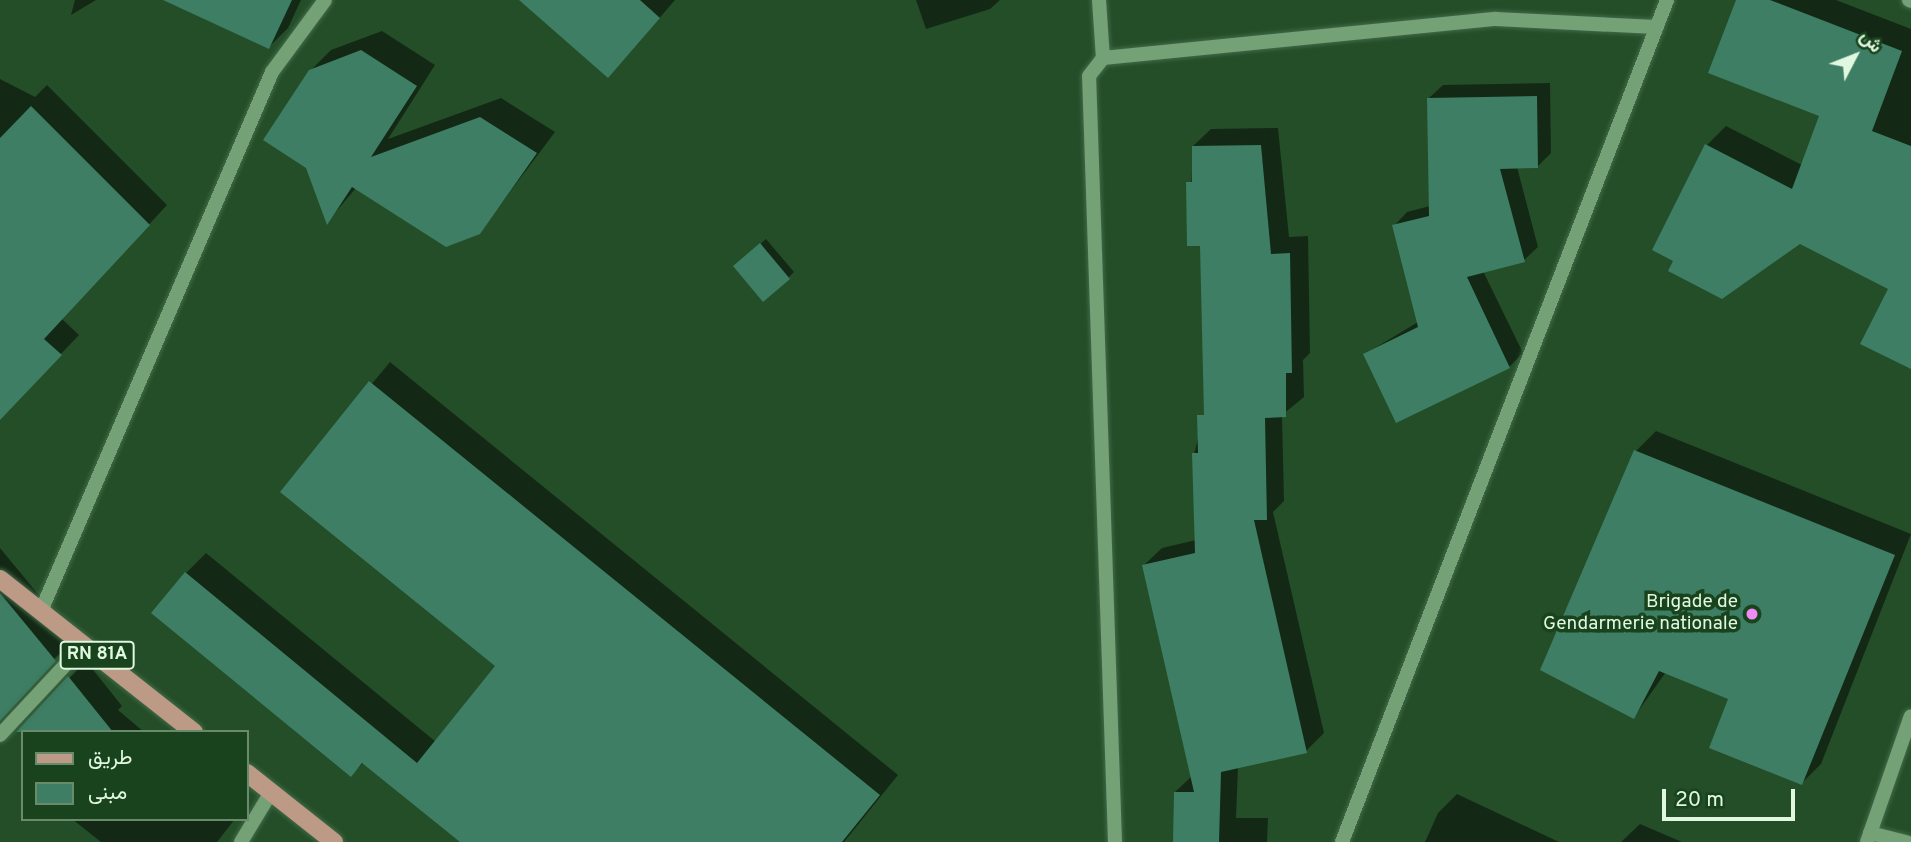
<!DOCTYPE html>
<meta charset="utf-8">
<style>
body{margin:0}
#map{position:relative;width:1911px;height:842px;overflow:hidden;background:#244e28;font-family:Overpass,Vazirmatn,sans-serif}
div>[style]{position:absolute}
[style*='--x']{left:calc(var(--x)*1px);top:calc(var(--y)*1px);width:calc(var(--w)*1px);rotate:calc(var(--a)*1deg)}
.shadow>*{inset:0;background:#0007}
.building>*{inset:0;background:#3d7e64}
.roads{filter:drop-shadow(0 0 2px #436a49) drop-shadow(0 0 2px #436a49)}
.street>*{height:14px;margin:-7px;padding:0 7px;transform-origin:7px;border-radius:7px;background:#75a177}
.primary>*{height:18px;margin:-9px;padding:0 9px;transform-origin:9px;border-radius:9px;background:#bc9a85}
.dots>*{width:19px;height:19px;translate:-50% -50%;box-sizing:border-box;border:4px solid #19431d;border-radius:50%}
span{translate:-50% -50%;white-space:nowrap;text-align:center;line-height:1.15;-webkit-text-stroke:7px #19431d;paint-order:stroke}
.shield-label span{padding:2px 5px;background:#19431d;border:2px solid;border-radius:5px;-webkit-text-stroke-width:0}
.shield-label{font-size:18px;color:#e0f7e0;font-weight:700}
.poi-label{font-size:19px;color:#e0f7e0}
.right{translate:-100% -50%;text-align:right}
.legend{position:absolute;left:21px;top:730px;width:228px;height:91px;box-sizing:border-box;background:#19431d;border:2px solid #698b6b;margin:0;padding:9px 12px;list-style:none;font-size:21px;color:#e0f7e0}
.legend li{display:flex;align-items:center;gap:14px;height:35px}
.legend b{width:35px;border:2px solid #698b6b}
.north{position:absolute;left:1820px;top:21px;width:70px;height:70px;-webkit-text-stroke:5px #19431d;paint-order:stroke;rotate:48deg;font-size:19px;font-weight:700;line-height:28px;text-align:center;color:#e0f7e0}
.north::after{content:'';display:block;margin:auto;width:24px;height:32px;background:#e0f7e0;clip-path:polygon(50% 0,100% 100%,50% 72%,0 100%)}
.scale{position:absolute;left:1662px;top:789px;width:133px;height:32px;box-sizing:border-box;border:4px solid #e0f7e0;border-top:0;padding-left:9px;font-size:21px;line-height:24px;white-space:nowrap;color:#e0f7e0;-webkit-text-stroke:5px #19431d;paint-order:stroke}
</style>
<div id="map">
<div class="shadow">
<i style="clip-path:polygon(75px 0,74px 0,96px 0,71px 15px)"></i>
<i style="clip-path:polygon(196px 0,301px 0,288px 28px,269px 47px)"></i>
<i style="clip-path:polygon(521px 0,675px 0,624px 59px)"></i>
<i style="clip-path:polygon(916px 0,1000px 0,990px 9px,926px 29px)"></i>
<i style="clip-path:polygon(1738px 0,1836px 0,1911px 29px,1911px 353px,1891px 288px,1800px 242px,1675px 260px,1707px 145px,1726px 126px,1802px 165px,1821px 115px)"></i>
<i style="clip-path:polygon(382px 31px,435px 65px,388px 139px,501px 98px,555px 132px,479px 233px,356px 188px,328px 221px,310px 71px,331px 50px)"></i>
<i style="clip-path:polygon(0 79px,35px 97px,47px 85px,167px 205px,62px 319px,79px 335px,0 418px)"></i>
<i style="clip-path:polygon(1550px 83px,1551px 153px,1538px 166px,1517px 167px,1538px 247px,1524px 260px,1483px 271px,1523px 353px,1509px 367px,1365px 354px,1418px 322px,1394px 226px,1407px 212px,1430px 206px,1429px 98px,1443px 85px)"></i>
<i style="clip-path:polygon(1278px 128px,1289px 237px,1308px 236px,1310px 353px,1303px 360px,1304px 397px,1282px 415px,1284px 501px,1273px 512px,1324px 733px,1306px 751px,1238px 767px,1236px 818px,1268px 818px,1267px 842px,1175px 842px,1175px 792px,1192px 776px,1144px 565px,1162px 548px,1196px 540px,1194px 454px,1206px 409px,1202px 244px,1189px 244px,1193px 146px,1211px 129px)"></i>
<i style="clip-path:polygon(766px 239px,794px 272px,788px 278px,741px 261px)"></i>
<i style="clip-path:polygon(390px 362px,898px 775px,844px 842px,462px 842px,364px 762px,351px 775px,186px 573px,206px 553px,436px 742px,497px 666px,282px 492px)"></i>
<i style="clip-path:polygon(1656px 431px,1911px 534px,1821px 764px,1802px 783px,1730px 698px,1666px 672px,1634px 717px,1543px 669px,1636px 451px)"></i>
<i style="clip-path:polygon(0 548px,75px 639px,0 711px)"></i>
<i style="clip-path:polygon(86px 661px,122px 706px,118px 710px,144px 732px,70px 732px,50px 698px)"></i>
<i style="clip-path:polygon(1457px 794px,1559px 842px,1425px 842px,1438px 813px)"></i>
<i style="clip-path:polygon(72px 819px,235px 819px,217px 842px,101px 842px)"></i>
<i style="clip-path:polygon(1640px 824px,1682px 842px,1621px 842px)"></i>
</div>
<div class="building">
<i style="clip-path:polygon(163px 0,292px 0,269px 49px)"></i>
<i style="clip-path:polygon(519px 0,640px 0,660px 18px,608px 78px)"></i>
<i style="clip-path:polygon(1736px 0,1770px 0,1902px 51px,1872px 131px,1911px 146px,1911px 369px,1860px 344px,1888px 289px,1800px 244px,1722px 299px,1668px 271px,1673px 261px,1652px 250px,1705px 144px,1792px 189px,1819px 116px,1708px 73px)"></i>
<i style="clip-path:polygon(361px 50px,417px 86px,371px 157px,480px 117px,537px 153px,480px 234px,446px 247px,352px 187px,327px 225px,306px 168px,263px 140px,309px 70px)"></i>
<i style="clip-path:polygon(1537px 96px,1538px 168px,1500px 169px,1525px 262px,1467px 277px,1510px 368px,1396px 423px,1363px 354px,1418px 327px,1392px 225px,1429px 216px,1427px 98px)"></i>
<i style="clip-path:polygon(31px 106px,150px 225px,44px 339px,62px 355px,0 420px,0 138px)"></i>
<i style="clip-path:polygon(1261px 145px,1271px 254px,1290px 253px,1292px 373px,1286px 373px,1286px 417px,1265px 418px,1267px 520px,1254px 520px,1307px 753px,1221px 772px,1219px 842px,1173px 842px,1174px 792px,1194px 792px,1142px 565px,1195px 553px,1192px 453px,1198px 453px,1197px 415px,1204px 415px,1200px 246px,1187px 246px,1186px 182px,1192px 182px,1192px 146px)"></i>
<i style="clip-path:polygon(760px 243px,790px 279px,763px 302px,733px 266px)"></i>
<i style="clip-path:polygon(369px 381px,880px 795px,842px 842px,460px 842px,362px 763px,351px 777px,151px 613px,185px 572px,417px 763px,495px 666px,280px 492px)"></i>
<i style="clip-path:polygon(1634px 450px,1895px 555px,1802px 785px,1709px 748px,1728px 699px,1659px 671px,1634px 719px,1540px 670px)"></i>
<i style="clip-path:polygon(0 593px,56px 661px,0 721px)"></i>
<i style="clip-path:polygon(68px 676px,113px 732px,16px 732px)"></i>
</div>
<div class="roads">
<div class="street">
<i style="--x:1099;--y:0;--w:58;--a:86.1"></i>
<i style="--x:1909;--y:0;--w:2;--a:27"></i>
<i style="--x:41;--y:611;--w:586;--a:-66.8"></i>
<i style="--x:272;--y:72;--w:89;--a:-53.6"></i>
<i style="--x:0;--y:735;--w:123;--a:-47"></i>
<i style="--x:1870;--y:833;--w:38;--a:14"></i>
<i style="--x:241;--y:842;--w:58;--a:-59"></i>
<i style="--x:1115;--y:842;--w:766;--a:-91.94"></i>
<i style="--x:1089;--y:76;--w:23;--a:-52"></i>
<i style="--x:1103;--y:58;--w:395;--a:-5.7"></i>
<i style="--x:1496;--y:19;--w:160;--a:2.9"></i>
<i style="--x:1342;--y:842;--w:903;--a:-68.89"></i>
<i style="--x:1867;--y:842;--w:133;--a:-70.8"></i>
</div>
<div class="primary">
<i style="--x:0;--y:579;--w:247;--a:38.3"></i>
<i style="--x:247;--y:773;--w:111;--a:38.4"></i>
</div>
</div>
<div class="dots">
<i style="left:1752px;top:614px;background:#f08bf5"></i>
</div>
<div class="shield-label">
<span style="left:97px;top:655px">RN 81A</span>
</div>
<div class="poi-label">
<span class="right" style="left:1738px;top:614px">Brigade de<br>Gendarmerie nationale</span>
</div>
<ul class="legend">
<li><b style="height:9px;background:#bc9a85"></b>طريق</li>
<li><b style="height:19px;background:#3d7e64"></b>مبنى</li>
</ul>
<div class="north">ش</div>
<div class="scale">20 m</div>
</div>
